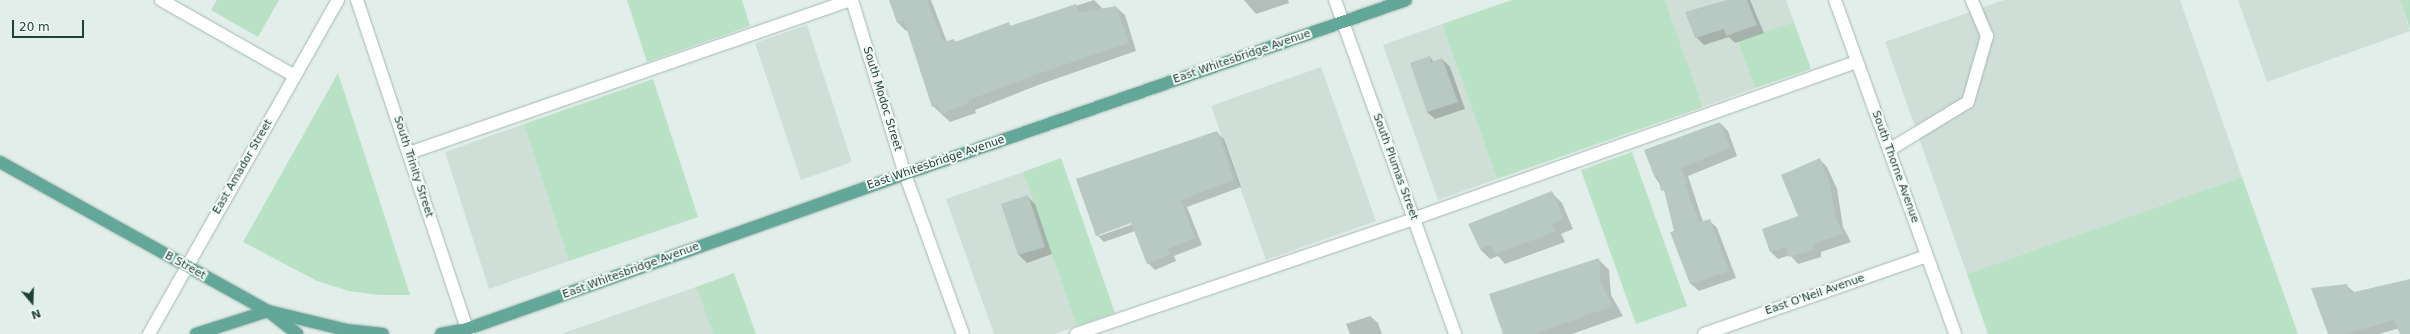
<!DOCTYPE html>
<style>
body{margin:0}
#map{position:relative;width:2410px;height:334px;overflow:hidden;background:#e2eee9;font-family:"DejaVu Sans",sans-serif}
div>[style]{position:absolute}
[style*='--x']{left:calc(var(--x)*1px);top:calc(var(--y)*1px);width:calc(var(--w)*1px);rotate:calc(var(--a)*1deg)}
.built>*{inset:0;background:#d0ded8}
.green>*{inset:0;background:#b9e1c5}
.shadow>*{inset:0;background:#0003}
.building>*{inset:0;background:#b7c9c2}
.roads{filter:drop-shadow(0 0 1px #a4b7b1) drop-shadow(0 0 1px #a4b7b1)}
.minor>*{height:12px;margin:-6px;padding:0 6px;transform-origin:6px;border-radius:6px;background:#fff}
.major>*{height:12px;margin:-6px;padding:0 6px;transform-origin:6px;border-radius:6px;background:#63a798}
span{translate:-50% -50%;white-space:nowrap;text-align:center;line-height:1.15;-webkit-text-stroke:4px #f3faf7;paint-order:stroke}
.street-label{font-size:11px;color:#204139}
.north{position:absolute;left:12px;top:282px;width:40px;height:40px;-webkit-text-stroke:3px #f3faf7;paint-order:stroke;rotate:161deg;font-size:11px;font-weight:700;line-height:16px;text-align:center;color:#204139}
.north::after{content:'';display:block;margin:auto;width:14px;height:18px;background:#204139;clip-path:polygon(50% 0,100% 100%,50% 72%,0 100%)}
.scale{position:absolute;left:12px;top:20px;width:72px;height:18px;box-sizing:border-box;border:2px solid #204139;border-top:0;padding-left:5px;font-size:12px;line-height:14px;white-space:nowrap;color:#204139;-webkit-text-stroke:3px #f3faf7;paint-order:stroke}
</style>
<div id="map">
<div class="built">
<i style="clip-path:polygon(1665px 0,1786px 0,1794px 22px,1738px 41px,1755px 88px,1703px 107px)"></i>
<i style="clip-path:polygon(2004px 0,2180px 0,2242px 177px,1967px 274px,1885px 42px)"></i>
<i style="clip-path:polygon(2238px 0,2400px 0,2410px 31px,2267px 82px)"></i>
<i style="clip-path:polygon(1442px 24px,1497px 179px,1438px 200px,1383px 45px)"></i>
<i style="clip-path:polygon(807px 25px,852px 162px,801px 180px,755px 43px)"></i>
<i style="clip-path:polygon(1321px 67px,1376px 221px,1266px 260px,1211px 106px)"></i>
<i style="clip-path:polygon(524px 124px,569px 261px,489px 289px,445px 152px)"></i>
<i style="clip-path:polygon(1023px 172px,1077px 326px,1055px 334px,994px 334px,946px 199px)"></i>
<i style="clip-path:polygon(696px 287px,713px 334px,561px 334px)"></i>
</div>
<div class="green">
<i style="clip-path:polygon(217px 0,279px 0,258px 37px,211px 10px)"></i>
<i style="clip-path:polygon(627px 0,742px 0,750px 26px,647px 62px)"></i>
<i style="clip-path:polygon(1512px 0,1665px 0,1703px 107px,1497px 179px,1442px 24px)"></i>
<i style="clip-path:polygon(2400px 0,2410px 0,2410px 29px)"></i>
<i style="clip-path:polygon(1794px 22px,1811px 69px,1755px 88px,1738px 41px)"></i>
<i style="clip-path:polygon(338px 73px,382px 208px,410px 295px,379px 295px,349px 291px,317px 281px,243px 242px)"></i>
<i style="clip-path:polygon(653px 79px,698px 217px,569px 261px,524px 124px)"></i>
<i style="clip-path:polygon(1632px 152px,1687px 306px,1636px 324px,1581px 170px)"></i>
<i style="clip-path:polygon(1061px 158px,1115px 313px,1077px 326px,1023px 172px)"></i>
<i style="clip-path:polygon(2242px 177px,2298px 334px,1988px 334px,1967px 274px)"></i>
<i style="clip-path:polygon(734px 273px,756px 334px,713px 334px,696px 287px)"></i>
</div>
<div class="shadow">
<i style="clip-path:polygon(890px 0,931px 0,947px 42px,954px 40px,957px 43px,1009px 24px,1012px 27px,1094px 0,1103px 9px,1116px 7px,1125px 15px,1136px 51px,1038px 85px,975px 110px,976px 113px,950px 122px,933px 106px,909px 30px,906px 31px,898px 23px)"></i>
<i style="clip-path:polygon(1244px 0,1288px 0,1289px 3px,1256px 14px)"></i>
<i style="clip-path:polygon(1729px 0,1750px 0,1764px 33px,1735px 43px,1729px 37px,1704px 45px,1696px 37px)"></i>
<i style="clip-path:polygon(1430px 57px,1434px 62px,1442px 59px,1450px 67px,1465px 109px,1435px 119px,1427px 112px)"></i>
<i style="clip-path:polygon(1720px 123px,1728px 131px,1737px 156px,1688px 176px,1703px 222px,1709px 220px,1717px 228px,1736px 278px,1699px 291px,1691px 284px,1671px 233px,1676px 231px,1666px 194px,1655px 177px)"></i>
<i style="clip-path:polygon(evenodd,1217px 132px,1224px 139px,1241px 187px,1187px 207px,1202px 245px,1174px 256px,1176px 261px,1155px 270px,1148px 263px,1135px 231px,1104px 242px,1097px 235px,1217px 132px,1135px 221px,1136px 223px,1099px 236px,1099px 234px,1135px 221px)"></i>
<i style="clip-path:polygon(1819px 159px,1827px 167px,1837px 189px,1843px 227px,1851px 242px,1821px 252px,1821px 257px,1798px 264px,1790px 255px,1778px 259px,1771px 252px,1799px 217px)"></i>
<i style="clip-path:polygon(1552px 193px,1562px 203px,1573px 229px,1561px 234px,1565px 242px,1505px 264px,1498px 256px,1490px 259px,1480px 249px)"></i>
<i style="clip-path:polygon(1027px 196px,1035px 204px,1052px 254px,1027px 263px,1019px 255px,1002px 204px)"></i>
<i style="clip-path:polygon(1599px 260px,1609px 270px,1611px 295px,1623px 316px,1572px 334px,1504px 334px,1490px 295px)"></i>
<i style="clip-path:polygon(2410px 280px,2410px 332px,2400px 328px,2379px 334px,2329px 334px,2346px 285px,2355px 293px)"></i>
<i style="clip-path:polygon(1370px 316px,1378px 323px,1382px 334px,1350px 334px,1346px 324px)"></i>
</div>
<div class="building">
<i style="clip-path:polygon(889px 0,927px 0,943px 42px,954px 39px,955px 42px,1009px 22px,1010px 26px,1076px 4px,1079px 13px,1116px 6px,1129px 43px,1029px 77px,967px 101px,968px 104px,941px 114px,937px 105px,932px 107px,904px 21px,897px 23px)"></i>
<i style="clip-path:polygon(1727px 0,1747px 0,1757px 25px,1726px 36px,1724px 29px,1695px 38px,1685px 12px)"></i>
<i style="clip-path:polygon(1430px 56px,1431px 62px,1442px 58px,1458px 102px,1427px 112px,1410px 63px)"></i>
<i style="clip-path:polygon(1720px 122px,1730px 148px,1681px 168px,1687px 183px,1685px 184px,1699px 222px,1710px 219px,1729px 271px,1690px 284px,1670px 232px,1674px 231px,1664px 190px,1661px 191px,1658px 176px,1655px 178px,1644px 150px)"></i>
<i style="clip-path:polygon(1217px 131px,1234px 180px,1181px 200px,1195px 238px,1168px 249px,1170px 254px,1147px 264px,1131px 223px,1096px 236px,1076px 179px)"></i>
<i style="clip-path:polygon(1820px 158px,1829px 181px,1836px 219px,1844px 234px,1813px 244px,1814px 250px,1789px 257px,1785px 247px,1770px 252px,1762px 229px,1798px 216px,1781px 175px)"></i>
<i style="clip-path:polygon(1552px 191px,1564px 219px,1552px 224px,1555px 232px,1494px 254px,1491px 245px,1480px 249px,1468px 224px)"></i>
<i style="clip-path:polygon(1028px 195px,1045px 247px,1018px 255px,1001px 204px)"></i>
<i style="clip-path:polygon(1599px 258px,1601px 284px,1613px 306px,1534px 334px,1503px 334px,1489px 294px)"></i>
<i style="clip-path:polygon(2410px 279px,2410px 334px,2400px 334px,2394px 320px,2345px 334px,2328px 334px,2311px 288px,2347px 284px,2350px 293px)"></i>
</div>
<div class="roads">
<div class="minor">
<i style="--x:161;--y:0;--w:154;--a:29.6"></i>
<i style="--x:357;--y:0;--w:352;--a:71.5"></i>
<i style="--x:852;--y:0;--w:182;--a:73.1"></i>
<i style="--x:905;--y:174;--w:170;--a:70.1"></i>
<i style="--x:1335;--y:0;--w:355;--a:70.2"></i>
<i style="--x:1835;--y:0;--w:355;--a:70.2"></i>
<i style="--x:1889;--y:150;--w:92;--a:-31.3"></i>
<i style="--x:1968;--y:102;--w:69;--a:-73.9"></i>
<i style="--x:1987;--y:36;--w:39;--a:-113"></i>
<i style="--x:409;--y:153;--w:468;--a:-19.1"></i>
<i style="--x:149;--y:334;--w:384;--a:-60.5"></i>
<i style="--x:1076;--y:334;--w:356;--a:-18.8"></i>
<i style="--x:1413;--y:219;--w:471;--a:-19.5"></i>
<i style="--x:1704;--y:334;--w:236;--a:-19.3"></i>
</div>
<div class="major">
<i style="--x:0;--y:162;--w:307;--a:29.1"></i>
<i style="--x:268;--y:311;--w:80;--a:13.7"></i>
<i style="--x:346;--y:330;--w:37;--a:6"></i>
<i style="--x:196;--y:334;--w:76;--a:-17.7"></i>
<i style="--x:268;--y:311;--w:37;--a:38"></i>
<i style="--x:441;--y:334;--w:26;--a:-11"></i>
<i style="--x:467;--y:329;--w:465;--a:-19.5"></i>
<i style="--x:905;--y:174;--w:530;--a:-19.15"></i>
</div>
</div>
<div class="street-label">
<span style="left:1242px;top:57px;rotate:-19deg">East Whitesbridge Avenue</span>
<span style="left:882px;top:99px;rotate:73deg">South Modoc Street</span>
<span style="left:936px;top:163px;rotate:-19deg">East Whitesbridge Avenue</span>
<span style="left:243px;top:167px;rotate:-60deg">East Amador Street</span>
<span style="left:413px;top:167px;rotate:72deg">South Trinity Street</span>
<span style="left:1395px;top:167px;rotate:70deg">South Plumas Street</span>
<span style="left:1895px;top:167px;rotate:70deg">South Thorne Avenue</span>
<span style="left:185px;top:266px;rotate:29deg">B Street</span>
<span style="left:631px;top:271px;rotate:-20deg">East Whitesbridge Avenue</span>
<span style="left:1815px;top:295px;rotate:-19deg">East O'Neil Avenue</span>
</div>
<div class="north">N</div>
<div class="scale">20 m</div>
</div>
